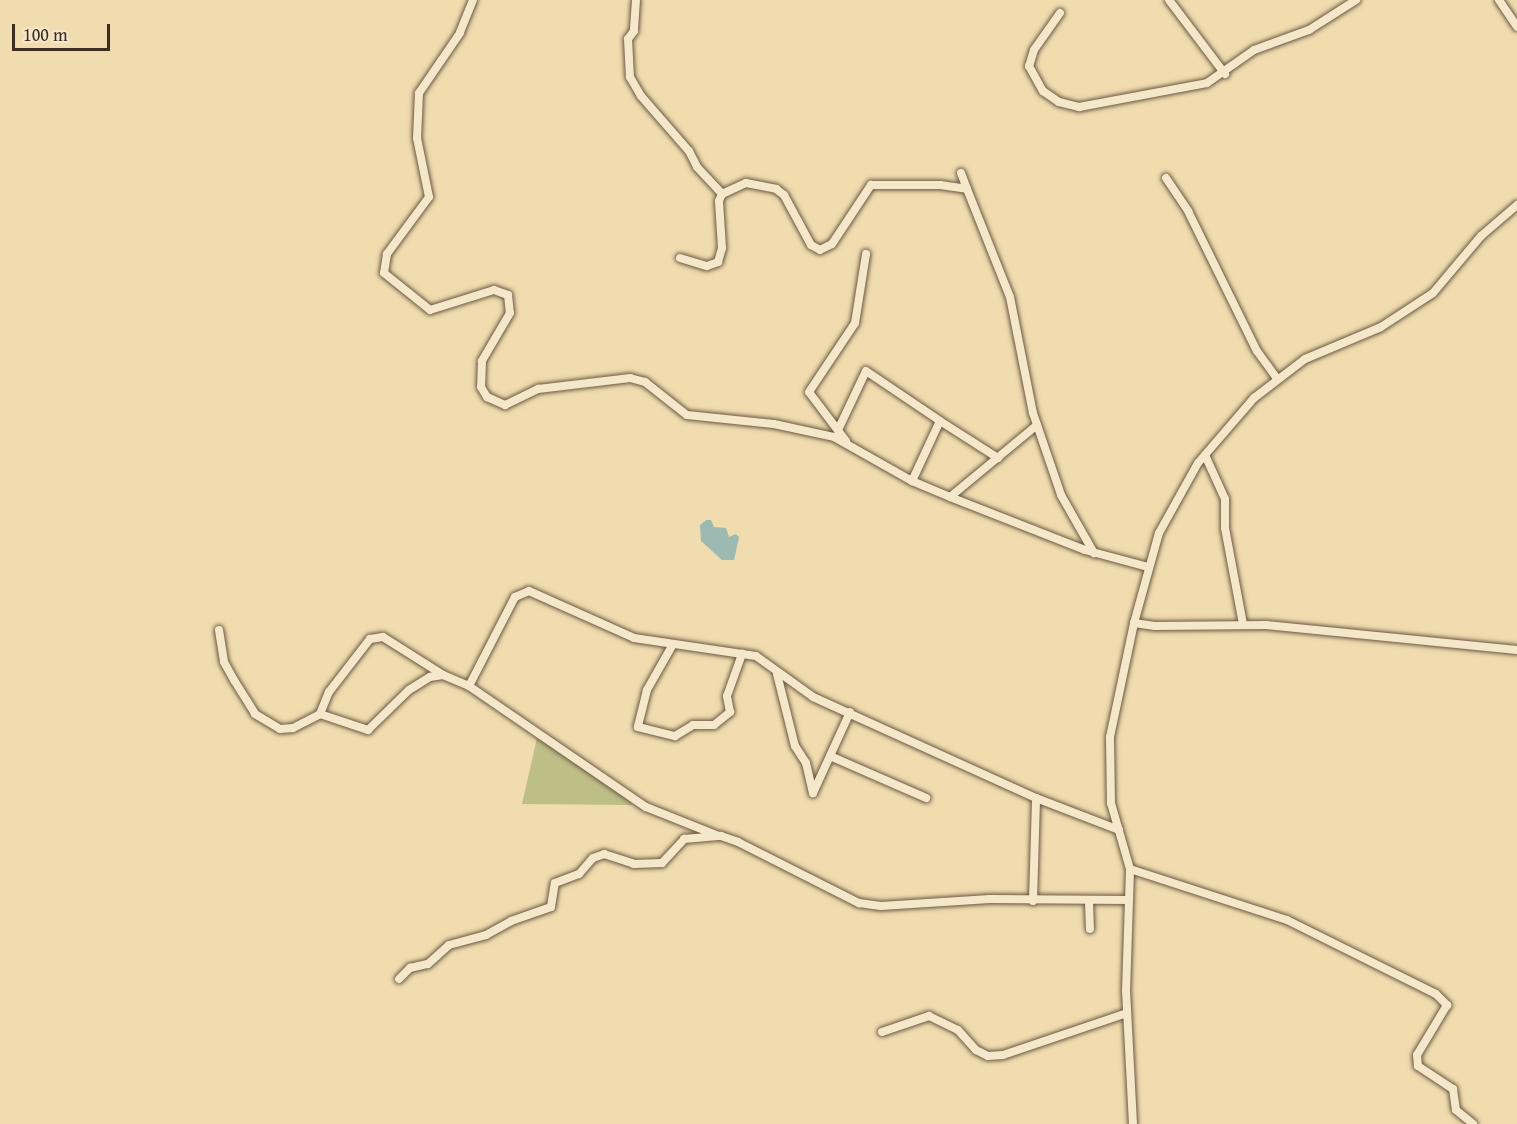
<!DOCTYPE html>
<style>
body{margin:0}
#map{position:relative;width:1517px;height:1124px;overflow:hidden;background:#f0dcae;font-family:"Gentium Book Plus",serif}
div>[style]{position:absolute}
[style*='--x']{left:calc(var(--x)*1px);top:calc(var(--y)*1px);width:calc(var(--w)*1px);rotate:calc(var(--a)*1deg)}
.green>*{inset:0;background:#bebf86}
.water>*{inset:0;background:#9cbab2}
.roads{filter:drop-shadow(0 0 2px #6a5944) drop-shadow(0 0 2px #6a5944)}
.minor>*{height:8px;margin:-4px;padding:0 4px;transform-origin:4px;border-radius:4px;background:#f5e8ca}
span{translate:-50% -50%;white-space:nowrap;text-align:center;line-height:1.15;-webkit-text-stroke:4.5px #f5e8ca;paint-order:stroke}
.scale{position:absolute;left:12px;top:24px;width:98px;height:27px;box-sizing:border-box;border:3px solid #3d2d21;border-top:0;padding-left:8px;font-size:18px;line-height:21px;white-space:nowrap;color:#3d2d21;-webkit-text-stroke:4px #f5e8ca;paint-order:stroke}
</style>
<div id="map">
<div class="green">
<i style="clip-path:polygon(537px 738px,629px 799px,632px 805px,522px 804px)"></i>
</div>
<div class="water">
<i style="clip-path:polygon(706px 520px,711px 520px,714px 527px,726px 528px,729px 537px,736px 534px,739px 537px,734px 560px,722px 560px,701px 541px,700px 525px)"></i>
</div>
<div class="roads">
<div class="minor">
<i style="--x:473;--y:0;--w:35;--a:112"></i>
<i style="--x:460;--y:33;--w:73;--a:124.3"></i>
<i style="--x:419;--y:93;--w:45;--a:92.5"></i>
<i style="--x:417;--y:138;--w:60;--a:78.5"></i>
<i style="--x:429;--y:197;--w:71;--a:126.4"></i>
<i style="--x:387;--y:254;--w:19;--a:99"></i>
<i style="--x:384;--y:273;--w:59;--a:38.8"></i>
<i style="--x:430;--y:310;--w:67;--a:-17.4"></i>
<i style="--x:494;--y:290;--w:15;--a:20"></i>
<i style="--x:508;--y:295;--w:18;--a:84"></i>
<i style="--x:510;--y:313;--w:56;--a:120.3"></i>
<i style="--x:482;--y:361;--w:26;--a:92"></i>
<i style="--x:481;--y:387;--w:12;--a:59"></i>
<i style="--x:487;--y:397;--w:20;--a:24"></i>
<i style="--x:505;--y:405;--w:37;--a:-26"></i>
<i style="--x:538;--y:389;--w:93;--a:-6.8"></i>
<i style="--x:630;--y:378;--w:16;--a:15"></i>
<i style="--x:645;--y:382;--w:53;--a:38.2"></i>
<i style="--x:687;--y:415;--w:87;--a:5.9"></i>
<i style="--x:774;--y:424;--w:61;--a:12.2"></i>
<i style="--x:834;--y:437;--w:90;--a:29.4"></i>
<i style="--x:912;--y:481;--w:41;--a:22.8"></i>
<i style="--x:950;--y:497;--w:145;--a:21.4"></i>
<i style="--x:1085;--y:550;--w:65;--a:15.1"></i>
<i style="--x:636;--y:0;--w:31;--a:94"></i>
<i style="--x:634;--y:31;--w:10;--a:127"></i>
<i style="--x:628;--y:39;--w:38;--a:87"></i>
<i style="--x:630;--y:77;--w:22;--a:60"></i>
<i style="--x:641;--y:96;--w:73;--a:48.9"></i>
<i style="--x:689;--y:151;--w:18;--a:63"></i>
<i style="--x:697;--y:167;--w:37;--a:47"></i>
<i style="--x:1169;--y:0;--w:93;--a:52.9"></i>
<i style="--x:1499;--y:0;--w:32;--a:56"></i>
<i style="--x:1060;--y:13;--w:45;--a:125.1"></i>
<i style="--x:1034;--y:50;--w:17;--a:107"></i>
<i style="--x:1029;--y:66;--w:29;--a:61"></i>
<i style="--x:1043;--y:91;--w:19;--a:35"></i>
<i style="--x:1059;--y:102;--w:21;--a:14"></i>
<i style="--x:1079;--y:107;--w:130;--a:-10.6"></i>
<i style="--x:1207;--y:83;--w:57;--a:-35.1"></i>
<i style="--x:1254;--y:50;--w:59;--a:-20"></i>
<i style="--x:1309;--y:30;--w:56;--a:-32.6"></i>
<i style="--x:961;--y:173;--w:17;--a:69"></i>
<i style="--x:1166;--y:178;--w:40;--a:56"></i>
<i style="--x:1188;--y:211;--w:156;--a:63.8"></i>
<i style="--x:1257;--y:351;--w:34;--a:54"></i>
<i style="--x:680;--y:258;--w:28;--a:17"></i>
<i style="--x:707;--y:266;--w:12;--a:-20"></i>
<i style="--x:718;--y:262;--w:15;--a:-74"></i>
<i style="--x:722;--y:248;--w:47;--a:-93.7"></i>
<i style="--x:719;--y:201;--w:8;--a:-67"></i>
<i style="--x:722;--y:194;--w:26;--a:-25"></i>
<i style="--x:746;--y:183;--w:31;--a:11"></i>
<i style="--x:776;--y:189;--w:10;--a:37"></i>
<i style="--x:784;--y:195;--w:57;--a:61.6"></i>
<i style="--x:811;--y:245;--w:10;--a:29"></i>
<i style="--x:820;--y:250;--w:13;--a:-27"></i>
<i style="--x:832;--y:244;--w:71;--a:-56.5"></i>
<i style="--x:871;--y:185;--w:69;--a:0"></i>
<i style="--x:940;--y:185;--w:27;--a:8"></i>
<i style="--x:967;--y:189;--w:116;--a:68.3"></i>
<i style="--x:1010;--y:297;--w:118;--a:78.8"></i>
<i style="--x:1033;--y:413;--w:87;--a:71.1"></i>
<i style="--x:1061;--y:495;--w:67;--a:60.4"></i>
<i style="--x:838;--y:430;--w:65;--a:-64.6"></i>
<i style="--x:866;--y:371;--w:89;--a:34"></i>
<i style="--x:846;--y:441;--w:61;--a:-127.1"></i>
<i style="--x:809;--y:392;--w:83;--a:-56.3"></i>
<i style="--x:855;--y:323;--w:70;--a:-80.9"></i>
<i style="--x:1205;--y:455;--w:48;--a:65.6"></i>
<i style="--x:1225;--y:499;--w:29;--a:90"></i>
<i style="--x:1225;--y:528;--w:98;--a:79.4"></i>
<i style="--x:912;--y:481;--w:66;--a:-65"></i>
<i style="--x:940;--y:421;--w:69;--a:32.5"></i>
<i style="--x:950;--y:497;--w:113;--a:-39.6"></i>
<i style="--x:1134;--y:623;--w:21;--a:8"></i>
<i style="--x:1155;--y:626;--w:111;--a:-0.5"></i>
<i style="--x:1266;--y:625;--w:252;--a:5.7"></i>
<i style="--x:219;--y:630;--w:32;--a:81"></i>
<i style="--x:224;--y:662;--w:21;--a:61"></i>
<i style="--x:234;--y:680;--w:40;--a:58"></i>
<i style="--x:255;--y:714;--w:29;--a:31"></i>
<i style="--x:280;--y:729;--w:13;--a:-4"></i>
<i style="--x:293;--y:728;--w:30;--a:-27"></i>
<i style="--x:320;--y:714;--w:51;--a:18.4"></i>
<i style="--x:368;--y:730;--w:57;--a:-44.3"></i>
<i style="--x:409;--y:690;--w:25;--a:-32"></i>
<i style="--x:430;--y:677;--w:13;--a:-9"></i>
<i style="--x:443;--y:675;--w:28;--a:23"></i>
<i style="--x:469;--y:686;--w:214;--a:34.4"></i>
<i style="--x:646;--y:807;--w:75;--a:21.8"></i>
<i style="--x:672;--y:646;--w:51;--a:119.6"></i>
<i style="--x:647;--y:690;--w:38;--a:104"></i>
<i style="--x:638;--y:727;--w:38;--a:14"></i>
<i style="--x:675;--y:736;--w:21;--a:-31"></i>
<i style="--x:693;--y:725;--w:21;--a:0"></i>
<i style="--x:714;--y:725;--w:21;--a:-39"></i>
<i style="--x:730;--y:712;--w:16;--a:-101"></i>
<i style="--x:727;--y:696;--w:45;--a:-70.3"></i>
<i style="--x:777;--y:674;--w:74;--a:76"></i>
<i style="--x:795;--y:746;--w:20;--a:57"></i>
<i style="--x:806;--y:763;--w:31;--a:77"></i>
<i style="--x:469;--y:686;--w:100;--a:-62.7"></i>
<i style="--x:515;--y:597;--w:15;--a:-23"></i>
<i style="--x:529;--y:591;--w:115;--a:24.1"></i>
<i style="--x:634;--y:638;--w:123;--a:8.4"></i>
<i style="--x:756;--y:656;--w:70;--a:35.7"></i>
<i style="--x:813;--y:697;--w:245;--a:24.4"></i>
<i style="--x:1036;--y:798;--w:89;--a:21.1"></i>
<i style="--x:320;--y:714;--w:24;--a:-68"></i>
<i style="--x:329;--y:692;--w:67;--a:-52.3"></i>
<i style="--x:370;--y:639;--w:13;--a:-9"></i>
<i style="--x:383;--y:637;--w:71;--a:32.3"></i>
<i style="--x:830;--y:756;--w:105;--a:23.6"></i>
<i style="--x:813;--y:793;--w:89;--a:-65.4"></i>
<i style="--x:1130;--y:869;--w:165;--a:18"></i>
<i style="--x:1287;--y:920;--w:166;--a:26.4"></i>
<i style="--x:1436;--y:994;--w:16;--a:45"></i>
<i style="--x:1447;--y:1005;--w:58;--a:121"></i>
<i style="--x:1417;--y:1055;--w:11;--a:85"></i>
<i style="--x:1418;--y:1066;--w:42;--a:33.3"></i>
<i style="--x:1453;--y:1089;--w:21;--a:82"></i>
<i style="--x:1456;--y:1110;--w:22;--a:39"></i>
<i style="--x:1033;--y:901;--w:103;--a:-88.3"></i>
<i style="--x:1089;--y:902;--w:27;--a:88"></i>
<i style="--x:399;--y:979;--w:16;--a:-45"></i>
<i style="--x:410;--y:968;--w:18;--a:-13"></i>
<i style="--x:428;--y:964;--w:28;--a:-42"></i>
<i style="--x:449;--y:945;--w:38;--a:-15"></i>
<i style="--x:486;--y:935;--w:29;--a:-29"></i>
<i style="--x:511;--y:921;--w:42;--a:-19.3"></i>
<i style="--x:551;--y:907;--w:24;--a:-81"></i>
<i style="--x:555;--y:883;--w:26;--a:-21"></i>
<i style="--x:579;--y:874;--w:21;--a:-49"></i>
<i style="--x:593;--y:858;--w:12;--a:-20"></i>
<i style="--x:604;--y:854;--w:32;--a:18"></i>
<i style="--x:634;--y:864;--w:28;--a:-2"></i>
<i style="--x:662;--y:863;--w:33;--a:-47"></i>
<i style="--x:684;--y:839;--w:37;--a:-5"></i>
<i style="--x:721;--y:836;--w:18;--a:19"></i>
<i style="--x:738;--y:842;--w:136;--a:26.8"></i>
<i style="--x:859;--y:903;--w:22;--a:8"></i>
<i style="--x:881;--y:906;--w:109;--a:-3.7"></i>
<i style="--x:990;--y:899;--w:139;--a:0.4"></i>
<i style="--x:882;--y:1032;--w:50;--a:-18.8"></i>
<i style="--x:929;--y:1016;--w:32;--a:26"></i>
<i style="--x:958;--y:1030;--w:27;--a:48"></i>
<i style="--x:976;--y:1050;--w:13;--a:27"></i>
<i style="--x:988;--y:1056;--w:15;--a:-4"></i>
<i style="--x:1003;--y:1055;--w:131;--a:-18.7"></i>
<i style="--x:1133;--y:1124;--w:133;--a:-93"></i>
<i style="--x:1126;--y:991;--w:122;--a:-88.1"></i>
<i style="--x:1130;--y:869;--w:69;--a:-106.1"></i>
<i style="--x:1111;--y:803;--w:66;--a:-90.9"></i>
<i style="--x:1110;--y:737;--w:116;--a:-78.1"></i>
<i style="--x:1134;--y:623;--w:93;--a:-74.5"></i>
<i style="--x:1159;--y:533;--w:80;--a:-60.9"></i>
<i style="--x:1198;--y:463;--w:86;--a:-49.3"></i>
<i style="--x:1254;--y:398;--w:64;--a:-37.4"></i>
<i style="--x:1305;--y:359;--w:82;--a:-22.8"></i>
<i style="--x:1381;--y:327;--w:62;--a:-33.2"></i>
<i style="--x:1433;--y:293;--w:75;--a:-49.9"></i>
<i style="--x:1481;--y:236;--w:48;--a:-40.7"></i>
</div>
</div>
<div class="scale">100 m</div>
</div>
